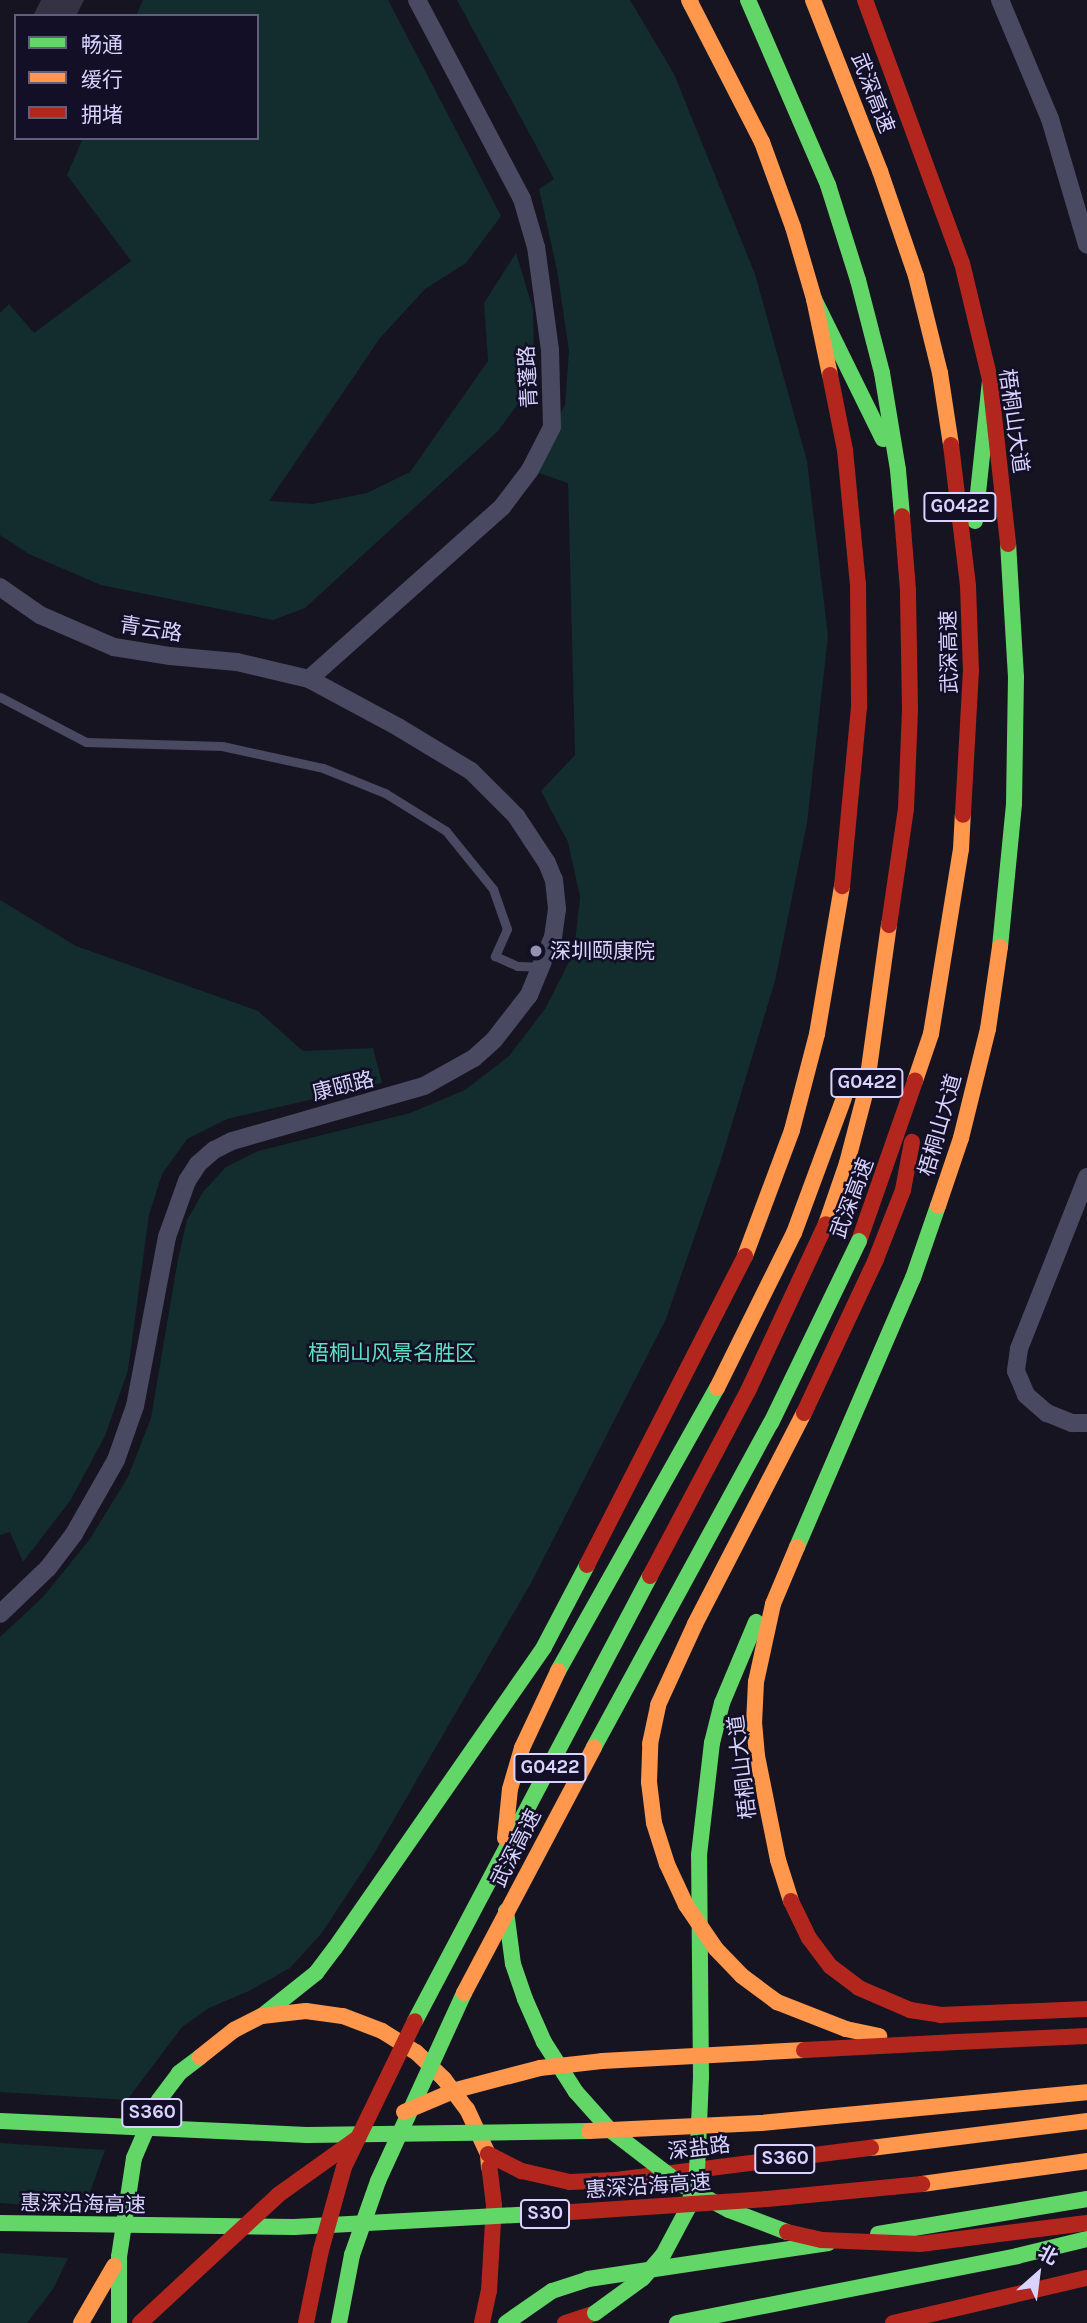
<!DOCTYPE html>
<meta charset="utf-8">
<style>
body{margin:0}
#map{position:relative;width:1087px;height:2323px;overflow:hidden;background:#161421;font-family:Karla,"Noto Sans SC",sans-serif}
div>[style]{position:absolute}
[style*='--x']{left:calc(var(--x)*1px);top:calc(var(--y)*1px);width:calc(var(--w)*1px);rotate:calc(var(--a)*1deg)}
.green>*{inset:0;background:#132c2d}
.building>*{inset:0;background:#343243}
.lane>*{height:9px;margin:-4.5px;padding:0 4.5px;transform-origin:4.5px;border-radius:4.5px;background:#4a4962}
.street>*{height:18px;margin:-9px;padding:0 9px;transform-origin:9px;border-radius:9px;background:#4a4962}
.fast>*{height:16px;margin:-8px;padding:0 8px;transform-origin:8px;border-radius:8px;background:#63d668}
.slow>*{height:16px;margin:-8px;padding:0 8px;transform-origin:8px;border-radius:8px;background:#ff974d}
.jam>*{height:16px;margin:-8px;padding:0 8px;transform-origin:8px;border-radius:8px;background:#b3261e}
.fast-bridge>*{height:16px;margin:-8px;padding:0 8px;transform-origin:8px;border-radius:8px;background:#63d668}
.slow-bridge>*{height:16px;margin:-8px;padding:0 8px;transform-origin:8px;border-radius:8px;background:#ff974d}
.jam-bridge>*{height:16px;margin:-8px;padding:0 8px;transform-origin:8px;border-radius:8px;background:#b3261e}
.dots>*{width:19px;height:19px;translate:-50% -50%;box-sizing:border-box;border:4px solid #130f26;border-radius:50%}
span{translate:-50% -50%;white-space:nowrap;text-align:center;line-height:1.15;-webkit-text-stroke:5px #130f26;paint-order:stroke}
.shield-label span{padding:2px 5px;background:#130f26;border:2px solid;border-radius:5px;-webkit-text-stroke-width:0}
.shield-label{font-size:19px;color:#d9d4ff;font-weight:700}
.street-label{font-size:21px;color:#d9d4ff}
.poi-label{font-size:21px;color:#d9d4ff}
.left{translate:0 -50%;text-align:left}
.park-label{font-size:21px;color:#5fe0c0}
.legend{position:absolute;left:14px;top:14px;width:245px;height:126px;box-sizing:border-box;background:#130f26;border:2px solid #625e7d;margin:0;padding:9px 12px;list-style:none;font-size:21px;color:#d9d4ff}
.legend li{display:flex;align-items:center;gap:14px;height:35px}
.legend b{width:35px;border:2px solid #625e7d}
.north{position:absolute;left:1003px;top:2239px;width:70px;height:70px;-webkit-text-stroke:5px #130f26;paint-order:stroke;rotate:28deg;font-size:19px;font-weight:700;line-height:28px;text-align:center;color:#d9d4ff}
.north::after{content:'';display:block;margin:auto;width:24px;height:32px;background:#d9d4ff;clip-path:polygon(50% 0,100% 100%,50% 72%,0 100%)}
</style>
<div id="map">
<div class="green">
<i style="clip-path:polygon(143px 0,388px 0,501px 216px,466px 263px,425px 289px,380px 338px,269px 501px,313px 504px,367px 493px,410px 472px,488px 361px,484px 303px,516px 253px,533px 309px,534px 361px,521px 400px,498px 431px,305px 608px,273px 620px,101px 585px,29px 554px,0 535px,0 313px,9px 304px,34px 333px,131px 261px,67px 175px,83px 138px,257px 138px,257px 16px,136px 16px)"></i>
<i style="clip-path:polygon(457px 0,630px 0,674px 74px,755px 274px,807px 461px,828px 636px,807px 823px,775px 981px,720px 1163px,666px 1319px,531px 1583px,375px 1852px,321px 1934px,290px 1968px,249px 1991px,209px 2008px,182px 2027px,127px 2100px,0 2092px,0 1637px,43px 1597px,90px 1539px,128px 1477px,151px 1418px,178px 1259px,187px 1220px,203px 1192px,226px 1167px,258px 1151px,410px 1113px,465px 1090px,509px 1056px,545px 1009px,574px 952px,580px 897px,568px 842px,541px 791px,575px 755px,568px 483px,530px 470px,565px 405px,569px 351px,557px 270px,539px 189px,554px 179px)"></i>
<i style="clip-path:polygon(0 900px,76px 946px,258px 1011px,303px 1051px,373px 1048px,382px 1083px,227px 1119px,187px 1139px,162px 1174px,149px 1215px,128px 1370px,105px 1436px,70px 1501px,23px 1562px,10px 1532px,0 1535px)"></i>
<i style="clip-path:polygon(0 2143px,105px 2150px,84px 2209px,0 2203px)"></i>
<i style="clip-path:polygon(0 2253px,68px 2258px,53px 2289px,27px 2323px,0 2323px)"></i>
</div>
<div class="building">
<i style="clip-path:polygon(41px 0,84px 0,76px 16px,33px 16px)"></i>
</div>
<div class="lane">
<i style="--x:0;--y:697;--w:97;--a:27.6"></i>
<i style="--x:86;--y:742;--w:136;--a:1.7"></i>
<i style="--x:222;--y:746;--w:103;--a:12.3"></i>
<i style="--x:323;--y:768;--w:67;--a:22"></i>
<i style="--x:385;--y:793;--w:72;--a:31.9"></i>
<i style="--x:446;--y:831;--w:75;--a:51"></i>
<i style="--x:493;--y:889;--w:42;--a:70.7"></i>
<i style="--x:507;--y:929;--w:30;--a:114"></i>
<i style="--x:495;--y:956;--w:24;--a:24"></i>
<i style="--x:517;--y:966;--w:24;--a:2"></i>
</div>
<div class="street">
<i style="--x:1000;--y:0;--w:129;--a:67.2"></i>
<i style="--x:1050;--y:119;--w:131;--a:73.6"></i>
<i style="--x:0;--y:587;--w:49;--a:35"></i>
<i style="--x:40;--y:615;--w:81;--a:23.4"></i>
<i style="--x:114;--y:647;--w:57;--a:9.1"></i>
<i style="--x:170;--y:656;--w:67;--a:5.1"></i>
<i style="--x:237;--y:662;--w:74;--a:13.3"></i>
<i style="--x:309;--y:679;--w:101;--a:28.3"></i>
<i style="--x:398;--y:727;--w:85;--a:31.1"></i>
<i style="--x:471;--y:771;--w:64;--a:45"></i>
<i style="--x:516;--y:816;--w:56;--a:56.6"></i>
<i style="--x:547;--y:863;--w:18;--a:68"></i>
<i style="--x:554;--y:880;--w:29;--a:84"></i>
<i style="--x:557;--y:909;--w:28;--a:98"></i>
<i style="--x:553;--y:937;--w:63;--a:112.5"></i>
<i style="--x:529;--y:995;--w:57;--a:127.9"></i>
<i style="--x:494;--y:1040;--w:27;--a:138"></i>
<i style="--x:474;--y:1058;--w:57;--a:150.8"></i>
<i style="--x:424;--y:1086;--w:200;--a:164"></i>
<i style="--x:232;--y:1141;--w:20;--a:153"></i>
<i style="--x:214;--y:1150;--w:21;--a:139"></i>
<i style="--x:198;--y:1164;--w:20;--a:123"></i>
<i style="--x:187;--y:1181;--w:59;--a:109.7"></i>
<i style="--x:167;--y:1237;--w:172;--a:100.7"></i>
<i style="--x:135;--y:1406;--w:57;--a:109.4"></i>
<i style="--x:116;--y:1460;--w:85;--a:119.6"></i>
<i style="--x:74;--y:1534;--w:43;--a:127.4"></i>
<i style="--x:48;--y:1568;--w:66;--a:136.2"></i>
<i style="--x:309;--y:679;--w:259;--a:-41.7"></i>
<i style="--x:502;--y:507;--w:46;--a:-52.9"></i>
<i style="--x:530;--y:470;--w:48;--a:-62.9"></i>
<i style="--x:552;--y:427;--w:77;--a:-91.5"></i>
<i style="--x:550;--y:350;--w:104;--a:-97.7"></i>
<i style="--x:536;--y:247;--w:50;--a:-106.3"></i>
<i style="--x:522;--y:199;--w:225;--a:-117.8"></i>
<i style="--x:1087;--y:1177;--w:185;--a:111.6"></i>
<i style="--x:1019;--y:1349;--w:22;--a:98"></i>
<i style="--x:1016;--y:1371;--w:26;--a:67"></i>
<i style="--x:1026;--y:1395;--w:28;--a:41"></i>
<i style="--x:1047;--y:1413;--w:27;--a:22"></i>
<i style="--x:1072;--y:1423;--w:15;--a:0"></i>
</div>
<div class="fast">
<i style="--x:748;--y:0;--w:202;--a:66.6"></i>
<i style="--x:828;--y:185;--w:100;--a:72.5"></i>
<i style="--x:858;--y:280;--w:96;--a:75.5"></i>
<i style="--x:882;--y:373;--w:98;--a:80.6"></i>
<i style="--x:898;--y:470;--w:46;--a:85"></i>
<i style="--x:814;--y:299;--w:156;--a:63.8"></i>
<i style="--x:975;--y:521;--w:142;--a:-83.9"></i>
<i style="--x:1000;--y:947;--w:144;--a:-84.4"></i>
<i style="--x:1014;--y:804;--w:127;--a:-89.1"></i>
<i style="--x:1016;--y:677;--w:133;--a:-93.4"></i>
<i style="--x:797;--y:1547;--w:293;--a:-66.7"></i>
<i style="--x:913;--y:1278;--w:76;--a:-70.9"></i>
<i style="--x:558;--y:1671;--w:325;--a:-60.7"></i>
<i style="--x:699;--y:1855;--w:113;--a:-83.4"></i>
<i style="--x:712;--y:1743;--w:41;--a:-76"></i>
<i style="--x:722;--y:1703;--w:88;--a:-67.2"></i>
<i style="--x:262;--y:2016;--w:69;--a:-38.5"></i>
<i style="--x:316;--y:1973;--w:31;--a:-53"></i>
<i style="--x:335;--y:1948;--w:366;--a:-55.2"></i>
<i style="--x:544;--y:1647;--w:93;--a:-62.3"></i>
<i style="--x:878;--y:2234;--w:212;--a:-9.5"></i>
<i style="--x:119;--y:2323;--w:66;--a:-90"></i>
<i style="--x:119;--y:2257;--w:100;--a:-81.4"></i>
<i style="--x:134;--y:2158;--w:63;--a:-66.7"></i>
<i style="--x:159;--y:2100;--w:34;--a:-53"></i>
<i style="--x:179;--y:2073;--w:26;--a:-37"></i>
<i style="--x:506;--y:2323;--w:56;--a:-34.8"></i>
<i style="--x:552;--y:2291;--w:38;--a:-18"></i>
<i style="--x:588;--y:2279;--w:243;--a:-8.5"></i>
<i style="--x:677;--y:2323;--w:347;--a:-11.1"></i>
<i style="--x:1017;--y:2256;--w:72;--a:-13.7"></i>
</div>
<div class="slow">
<i style="--x:689;--y:0;--w:160;--a:62.8"></i>
<i style="--x:762;--y:142;--w:90;--a:70"></i>
<i style="--x:793;--y:227;--w:75;--a:73.7"></i>
<i style="--x:814;--y:299;--w:78;--a:78.1"></i>
<i style="--x:690;--y:0;--w:4;--a:76"></i>
<i style="--x:813;--y:0;--w:184;--a:68.6"></i>
<i style="--x:880;--y:171;--w:111;--a:71.1"></i>
<i style="--x:916;--y:276;--w:100;--a:76.1"></i>
<i style="--x:940;--y:373;--w:73;--a:81.3"></i>
<i style="--x:915;--y:1081;--w:50;--a:-71.2"></i>
<i style="--x:931;--y:1034;--w:187;--a:-80.8"></i>
<i style="--x:961;--y:849;--w:34;--a:-87"></i>
<i style="--x:938;--y:1206;--w:72;--a:-71.3"></i>
<i style="--x:961;--y:1138;--w:112;--a:-76.1"></i>
<i style="--x:988;--y:1029;--w:83;--a:-81.7"></i>
<i style="--x:826;--y:1224;--w:65;--a:-71"></i>
<i style="--x:847;--y:1163;--w:75;--a:-75.4"></i>
<i style="--x:866;--y:1090;--w:167;--a:-82.1"></i>
<i style="--x:745;--y:1256;--w:134;--a:-69.5"></i>
<i style="--x:792;--y:1130;--w:99;--a:-75.4"></i>
<i style="--x:817;--y:1034;--w:150;--a:-80.4"></i>
<i style="--x:717;--y:1388;--w:173;--a:-63.6"></i>
<i style="--x:794;--y:1233;--w:144;--a:-69.7"></i>
<i style="--x:649;--y:1782;--w:38;--a:-88"></i>
<i style="--x:650;--y:1744;--w:40;--a:-78"></i>
<i style="--x:658;--y:1705;--w:89;--a:-65.4"></i>
<i style="--x:695;--y:1624;--w:237;--a:-62.7"></i>
<i style="--x:791;--y:1901;--w:43;--a:-107.6"></i>
<i style="--x:778;--y:1860;--w:106;--a:-101.4"></i>
<i style="--x:757;--y:1756;--w:32;--a:-95"></i>
<i style="--x:754;--y:1724;--w:42;--a:-87.3"></i>
<i style="--x:756;--y:1682;--w:80;--a:-77.7"></i>
<i style="--x:773;--y:1604;--w:62;--a:-67.2"></i>
<i style="--x:200;--y:2057;--w:43;--a:-38.5"></i>
<i style="--x:234;--y:2030;--w:31;--a:-27"></i>
<i style="--x:262;--y:2016;--w:44;--a:-6.5"></i>
<i style="--x:306;--y:2011;--w:37;--a:8"></i>
<i style="--x:343;--y:2016;--w:42;--a:21"></i>
<i style="--x:382;--y:2031;--w:40;--a:32"></i>
<i style="--x:416;--y:2052;--w:39;--a:44"></i>
<i style="--x:444;--y:2079;--w:38;--a:53"></i>
<i style="--x:467;--y:2109;--w:50;--a:65"></i>
<i style="--x:488;--y:2154;--w:13;--a:86"></i>
<i style="--x:871;--y:2148;--w:218;--a:-7.1"></i>
<i style="--x:81;--y:2323;--w:66;--a:-59.9"></i>
</div>
<div class="jam">
<i style="--x:865;--y:0;--w:280;--a:69.8"></i>
<i style="--x:962;--y:263;--w:120;--a:76.5"></i>
<i style="--x:990;--y:380;--w:165;--a:83.7"></i>
<i style="--x:830;--y:375;--w:76;--a:78.7"></i>
<i style="--x:845;--y:450;--w:135;--a:84.5"></i>
<i style="--x:858;--y:584;--w:123;--a:89.5"></i>
<i style="--x:859;--y:707;--w:180;--a:95.4"></i>
<i style="--x:951;--y:445;--w:142;--a:83.1"></i>
<i style="--x:968;--y:586;--w:84;--a:88"></i>
<i style="--x:971;--y:670;--w:145;--a:93.2"></i>
<i style="--x:889;--y:925;--w:117;--a:-81.7"></i>
<i style="--x:906;--y:809;--w:100;--a:-87.7"></i>
<i style="--x:910;--y:709;--w:119;--a:-91"></i>
<i style="--x:908;--y:590;--w:74;--a:-94.6"></i>
<i style="--x:859;--y:1241;--w:170;--a:-70.7"></i>
<i style="--x:804;--y:1413;--w:170;--a:-64.9"></i>
<i style="--x:876;--y:1259;--w:74;--a:-68.6"></i>
<i style="--x:903;--y:1190;--w:49;--a:-79.4"></i>
<i style="--x:587;--y:1565;--w:347;--a:-62.9"></i>
<i style="--x:791;--y:1901;--w:41;--a:64.1"></i>
<i style="--x:809;--y:1938;--w:35;--a:53"></i>
<i style="--x:830;--y:1966;--w:36;--a:37"></i>
<i style="--x:859;--y:1988;--w:56;--a:23.3"></i>
<i style="--x:910;--y:2010;--w:30;--a:9"></i>
<i style="--x:940;--y:2015;--w:147;--a:-2.3"></i>
<i style="--x:957;--y:2042;--w:130;--a:-2.6"></i>
<i style="--x:488;--y:2154;--w:38;--a:27"></i>
<i style="--x:522;--y:2171;--w:49;--a:12.9"></i>
<i style="--x:570;--y:2182;--w:46;--a:-2.5"></i>
<i style="--x:616;--y:2180;--w:257;--a:-7.2"></i>
<i style="--x:482;--y:2323;--w:33;--a:-78"></i>
<i style="--x:489;--y:2291;--w:86;--a:-86.7"></i>
<i style="--x:494;--y:2205;--w:38;--a:-97"></i>
<i style="--x:565;--y:2323;--w:32;--a:-18"></i>
<i style="--x:893;--y:2323;--w:199;--a:-13.1"></i>
</div>
<div class="fast-bridge">
<i style="--x:594;--y:1747;--w:369;--a:-61.4"></i>
<i style="--x:771;--y:1423;--w:202;--a:-64.2"></i>
<i style="--x:506;--y:1911;--w:53;--a:82.5"></i>
<i style="--x:513;--y:1964;--w:37;--a:71"></i>
<i style="--x:525;--y:1999;--w:47;--a:66.2"></i>
<i style="--x:544;--y:2042;--w:59;--a:57.4"></i>
<i style="--x:576;--y:2092;--w:51;--a:48.2"></i>
<i style="--x:610;--y:2130;--w:91;--a:37.4"></i>
<i style="--x:682;--y:2185;--w:53;--a:28"></i>
<i style="--x:729;--y:2210;--w:62;--a:20.8"></i>
<i style="--x:415;--y:2021;--w:503;--a:-62.16"></i>
<i style="--x:0;--y:2121;--w:307;--a:2.6"></i>
<i style="--x:307;--y:2135;--w:282;--a:-0.8"></i>
<i style="--x:0;--y:2223;--w:294;--a:0.8"></i>
<i style="--x:294;--y:2227;--w:262;--a:-3.1"></i>
<i style="--x:595;--y:2313;--w:59;--a:-36.1"></i>
<i style="--x:643;--y:2278;--w:30;--a:-49"></i>
<i style="--x:663;--y:2255;--w:53;--a:-62"></i>
<i style="--x:688;--y:2208;--w:37;--a:-76"></i>
<i style="--x:697;--y:2172;--w:94;--a:-87.6"></i>
<i style="--x:701;--y:2078;--w:223;--a:-90.5"></i>
<i style="--x:339;--y:2323;--w:69;--a:-79.2"></i>
<i style="--x:352;--y:2255;--w:78;--a:-70.6"></i>
<i style="--x:378;--y:2181;--w:207;--a:-65.4"></i>
</div>
<div class="slow-bridge">
<i style="--x:649;--y:1782;--w:41;--a:83"></i>
<i style="--x:654;--y:1823;--w:43;--a:72.4"></i>
<i style="--x:667;--y:1864;--w:45;--a:65.1"></i>
<i style="--x:686;--y:1905;--w:53;--a:55.7"></i>
<i style="--x:716;--y:1949;--w:37;--a:46"></i>
<i style="--x:742;--y:1976;--w:44;--a:36.6"></i>
<i style="--x:777;--y:2002;--w:74;--a:21.4"></i>
<i style="--x:846;--y:2029;--w:34;--a:12"></i>
<i style="--x:505;--y:1838;--w:49;--a:-84.2"></i>
<i style="--x:510;--y:1789;--w:43;--a:-73.7"></i>
<i style="--x:522;--y:1748;--w:85;--a:-64.9"></i>
<i style="--x:464;--y:1993;--w:278;--a:-62.1"></i>
<i style="--x:404;--y:2112;--w:56;--a:-22.9"></i>
<i style="--x:456;--y:2090;--w:87;--a:-14.7"></i>
<i style="--x:540;--y:2068;--w:62;--a:-6.4"></i>
<i style="--x:602;--y:2061;--w:202;--a:-3.1"></i>
<i style="--x:589;--y:2131;--w:172;--a:-2.7"></i>
<i style="--x:761;--y:2123;--w:327;--a:-5.4"></i>
<i style="--x:922;--y:2184;--w:167;--a:-7.9"></i>
</div>
<div class="jam-bridge">
<i style="--x:650;--y:1576;--w:209;--a:-62.1"></i>
<i style="--x:748;--y:1391;--w:184;--a:-65"></i>
<i style="--x:804;--y:2050;--w:153;--a:-3"></i>
<i style="--x:556;--y:2213;--w:211;--a:-3.8"></i>
<i style="--x:767;--y:2199;--w:156;--a:-5.5"></i>
<i style="--x:787;--y:2232;--w:36;--a:13"></i>
<i style="--x:822;--y:2240;--w:98;--a:2.3"></i>
<i style="--x:920;--y:2244;--w:168;--a:-7.2"></i>
<i style="--x:140;--y:2323;--w:188;--a:-42.8"></i>
<i style="--x:278;--y:2195;--w:98;--a:-35.5"></i>
<i style="--x:306;--y:2323;--w:75;--a:-78.4"></i>
<i style="--x:321;--y:2250;--w:86;--a:-74.5"></i>
<i style="--x:344;--y:2167;--w:162;--a:-64.1"></i>
</div>
<div class="dots">
<i style="left:536px;top:951px;background:#9591b1"></i>
</div>
<div class="shield-label">
<span style="left:960px;top:507px">G0422</span>
<span style="left:867px;top:1083px">G0422</span>
<span style="left:550px;top:1768px">G0422</span>
<span style="left:152px;top:2113px">S360</span>
<span style="left:785px;top:2159px">S360</span>
<span style="left:545px;top:2214px">S30</span>
</div>
<div class="street-label">
<span style="left:873px;top:93px;rotate:69deg">武深高速</span>
<span style="left:528px;top:377px;rotate:-93deg">青蓬路</span>
<span style="left:1014px;top:421px;rotate:82deg">梧桐山大道</span>
<span style="left:151px;top:629px;rotate:9deg">青云路</span>
<span style="left:949px;top:652px;rotate:-91deg">武深高速</span>
<span style="left:343px;top:1086px;rotate:-14deg">康颐路</span>
<span style="left:940px;top:1125px;rotate:-74deg">梧桐山大道</span>
<span style="left:852px;top:1198px;rotate:-69deg">武深高速</span>
<span style="left:742px;top:1767px;rotate:-97deg">梧桐山大道</span>
<span style="left:516px;top:1848px;rotate:-63deg">武深高速</span>
<span style="left:699px;top:2148px;rotate:-7deg">深盐路</span>
<span style="left:648px;top:2186px;rotate:-4deg">惠深沿海高速</span>
<span style="left:83px;top:2204px;rotate:1deg">惠深沿海高速</span>
</div>
<div class="poi-label">
<span class="left" style="left:550px;top:951px">深圳颐康院</span>
</div>
<div class="park-label">
<span style="left:392px;top:1353px">梧桐山风景名胜区</span>
</div>
<ul class="legend">
<li><b style="height:9px;background:#63d668"></b>畅通</li>
<li><b style="height:9px;background:#ff974d"></b>缓行</li>
<li><b style="height:9px;background:#b3261e"></b>拥堵</li>
</ul>
<div class="north">北</div>
</div>
